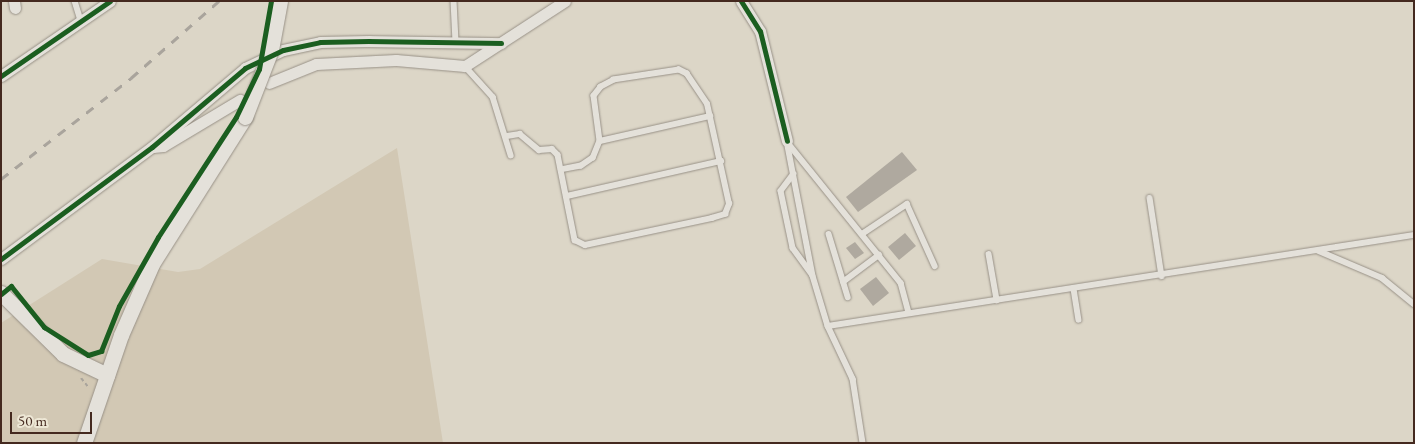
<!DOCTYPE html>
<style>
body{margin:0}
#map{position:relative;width:1415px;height:444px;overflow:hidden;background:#dcd6c7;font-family:"EB Garamond",serif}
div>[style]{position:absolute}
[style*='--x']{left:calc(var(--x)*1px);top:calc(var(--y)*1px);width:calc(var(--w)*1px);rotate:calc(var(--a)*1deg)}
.green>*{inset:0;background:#d2c8b4}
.building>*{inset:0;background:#afa99f}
.path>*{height:2px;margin-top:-1px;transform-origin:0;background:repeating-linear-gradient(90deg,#a9a49c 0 4px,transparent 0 6.5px)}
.roads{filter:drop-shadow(0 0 1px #989187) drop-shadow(0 0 1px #989187)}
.service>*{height:5.5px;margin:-2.75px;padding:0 2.75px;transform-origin:2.75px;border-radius:2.75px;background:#e4e1da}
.minor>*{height:11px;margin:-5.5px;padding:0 5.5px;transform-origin:5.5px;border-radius:5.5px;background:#e4e1da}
.tertiary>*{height:15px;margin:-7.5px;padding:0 7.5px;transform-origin:7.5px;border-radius:7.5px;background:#e4e1da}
.rail>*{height:3px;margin-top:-1.5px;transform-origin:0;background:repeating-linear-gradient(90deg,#a9a49c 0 9px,transparent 0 18px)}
.bridges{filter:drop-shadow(0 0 1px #989187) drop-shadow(0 0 1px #989187)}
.tertiary-bridge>*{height:15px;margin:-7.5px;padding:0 7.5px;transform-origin:7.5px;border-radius:7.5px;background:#e4e1da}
.cycleway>*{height:5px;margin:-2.5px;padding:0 2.5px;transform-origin:2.5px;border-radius:2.5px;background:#1b5e20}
span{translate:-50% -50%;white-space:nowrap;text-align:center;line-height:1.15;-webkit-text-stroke:5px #ede7d5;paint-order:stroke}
.frame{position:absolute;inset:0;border:2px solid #44291f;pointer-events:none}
.scale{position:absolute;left:10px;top:412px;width:82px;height:22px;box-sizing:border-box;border:2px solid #44291f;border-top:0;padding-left:6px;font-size:15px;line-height:18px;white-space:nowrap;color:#44291f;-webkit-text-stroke:4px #ede7d5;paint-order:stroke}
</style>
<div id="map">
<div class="green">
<i style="clip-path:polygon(397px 148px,443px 443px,1px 443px,1px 323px,102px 259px,178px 272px,200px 269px)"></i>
</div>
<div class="building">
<i style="clip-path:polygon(902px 152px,917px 170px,858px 212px,846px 197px)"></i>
<i style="clip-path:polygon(905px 233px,916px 246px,899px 260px,888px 247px)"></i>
<i style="clip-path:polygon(855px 242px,864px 253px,855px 259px,846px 248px)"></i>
<i style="clip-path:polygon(876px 277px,889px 293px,873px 306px,860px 289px)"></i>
</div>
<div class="path">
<i style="--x:81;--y:378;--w:13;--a:51"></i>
</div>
<div class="roads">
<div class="service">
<i style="--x:75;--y:1;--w:21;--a:73"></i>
<i style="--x:454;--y:1;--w:41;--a:87.2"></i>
<i style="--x:465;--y:66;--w:42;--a:47.9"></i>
<i style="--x:493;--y:97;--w:61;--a:72.8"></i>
<i style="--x:507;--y:136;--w:13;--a:-9"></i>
<i style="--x:520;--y:134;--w:25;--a:40"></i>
<i style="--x:539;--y:150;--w:13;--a:-4"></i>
<i style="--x:552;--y:149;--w:8;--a:45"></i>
<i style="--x:558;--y:155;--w:87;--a:78.7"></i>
<i style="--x:575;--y:240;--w:11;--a:27"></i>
<i style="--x:585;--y:245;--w:130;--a:-12"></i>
<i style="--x:712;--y:218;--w:14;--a:-17"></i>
<i style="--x:725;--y:214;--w:11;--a:-68"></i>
<i style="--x:729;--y:204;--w:102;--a:-102.4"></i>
<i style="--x:707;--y:104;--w:36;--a:-124"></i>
<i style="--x:687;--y:74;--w:9;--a:-153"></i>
<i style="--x:679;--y:70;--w:66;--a:171.3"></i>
<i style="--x:614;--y:80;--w:15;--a:152"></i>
<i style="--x:601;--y:87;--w:11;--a:128"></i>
<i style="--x:594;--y:96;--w:45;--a:82.4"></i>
<i style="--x:600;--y:141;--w:18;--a:112"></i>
<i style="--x:593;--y:158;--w:14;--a:146"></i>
<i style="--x:581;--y:166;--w:20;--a:169"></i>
<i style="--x:600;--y:141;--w:113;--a:-12.8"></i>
<i style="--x:787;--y:141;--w:137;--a:79.1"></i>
<i style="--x:813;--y:276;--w:52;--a:73.3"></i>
<i style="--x:828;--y:326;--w:59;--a:64.7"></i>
<i style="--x:853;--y:379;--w:65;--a:81.1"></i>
<i style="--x:788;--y:143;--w:180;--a:51.1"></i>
<i style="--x:901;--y:283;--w:31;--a:75"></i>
<i style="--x:794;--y:174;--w:21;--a:127"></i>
<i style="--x:781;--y:191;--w:58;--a:78.1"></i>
<i style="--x:793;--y:248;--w:32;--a:54"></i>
<i style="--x:567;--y:196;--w:158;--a:-12.8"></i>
<i style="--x:1150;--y:198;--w:79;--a:81.3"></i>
<i style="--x:829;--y:234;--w:66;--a:73.2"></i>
<i style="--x:862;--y:234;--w:54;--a:-33.7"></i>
<i style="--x:907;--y:204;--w:68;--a:65.7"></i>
<i style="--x:1319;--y:251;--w:69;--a:23.2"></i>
<i style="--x:1382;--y:278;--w:41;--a:39.1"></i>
<i style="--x:989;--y:254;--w:47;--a:80.1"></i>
<i style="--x:843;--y:282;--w:45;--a:-36.9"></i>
<i style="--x:1074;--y:289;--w:31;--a:81"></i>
<i style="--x:828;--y:326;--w:593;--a:-8.83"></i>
</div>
<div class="minor">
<i style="--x:14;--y:1;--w:7;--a:82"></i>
<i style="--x:741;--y:1;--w:36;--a:58"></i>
<i style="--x:760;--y:31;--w:113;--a:76.2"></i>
<i style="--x:1;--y:76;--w:132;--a:-34.5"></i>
<i style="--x:269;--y:83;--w:51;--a:-22"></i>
<i style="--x:316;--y:64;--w:80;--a:-2.9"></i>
<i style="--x:396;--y:60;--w:69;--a:5"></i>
<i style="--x:465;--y:66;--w:119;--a:-33"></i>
<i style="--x:153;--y:147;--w:10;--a:-6"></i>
<i style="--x:163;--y:146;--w:90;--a:-30.9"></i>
<i style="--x:1;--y:259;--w:188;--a:-36.6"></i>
<i style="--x:152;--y:147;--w:122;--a:-40.3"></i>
<i style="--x:245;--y:68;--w:42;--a:-25.3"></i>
<i style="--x:283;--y:50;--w:38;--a:-12"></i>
<i style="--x:320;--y:42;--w:49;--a:-1.2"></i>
<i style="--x:369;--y:41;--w:132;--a:0.9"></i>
</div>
<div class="tertiary">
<i style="--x:1;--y:293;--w:87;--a:44.5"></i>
<i style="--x:63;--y:354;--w:49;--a:25.5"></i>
<i style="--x:84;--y:443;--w:114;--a:-71.1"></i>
<i style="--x:121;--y:335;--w:77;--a:-66.4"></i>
<i style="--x:152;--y:264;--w:174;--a:-57.7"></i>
</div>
</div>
<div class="rail">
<i style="--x:1;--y:179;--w:165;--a:-37.8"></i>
<i style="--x:131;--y:78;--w:117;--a:-41.2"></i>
</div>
<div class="bridges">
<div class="tertiary-bridge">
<i style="--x:245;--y:117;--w:72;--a:-68.8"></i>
<i style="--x:271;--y:50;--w:50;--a:-79.6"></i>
</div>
</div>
<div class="cycleway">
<i style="--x:741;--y:1;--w:36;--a:58"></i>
<i style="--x:760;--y:31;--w:113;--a:76.2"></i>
<i style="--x:1;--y:76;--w:132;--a:-34.5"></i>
<i style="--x:1;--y:259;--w:188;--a:-36.6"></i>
<i style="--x:152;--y:147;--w:122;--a:-40.3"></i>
<i style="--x:245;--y:68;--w:42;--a:-25.3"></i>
<i style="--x:283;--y:50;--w:38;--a:-12"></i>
<i style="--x:320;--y:42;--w:49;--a:-1.2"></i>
<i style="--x:369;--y:41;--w:132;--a:0.9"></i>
<i style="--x:1;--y:294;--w:13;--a:-39"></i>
<i style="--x:11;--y:286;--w:53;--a:51.2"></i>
<i style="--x:44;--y:327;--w:52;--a:32.5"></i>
<i style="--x:88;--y:355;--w:14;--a:-17"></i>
<i style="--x:101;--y:351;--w:48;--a:-68.2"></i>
<i style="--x:119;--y:306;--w:79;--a:-60.5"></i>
<i style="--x:158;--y:237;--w:143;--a:-57"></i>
<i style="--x:236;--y:117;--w:53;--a:-64.4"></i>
<i style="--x:259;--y:69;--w:69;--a:-80"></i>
</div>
<div class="frame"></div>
<div class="scale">50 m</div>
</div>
